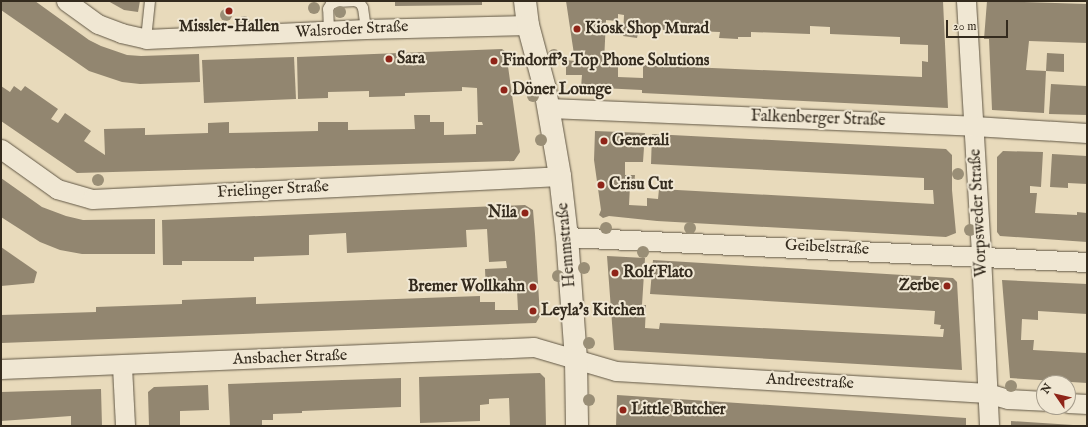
<!DOCTYPE html>
<meta charset="utf-8">
<style>
body{margin:0}
#map{position:relative;width:1088px;height:427px;overflow:hidden;background:#e8dabb;font-family:"IM FELL English",serif}
div>[style]{position:absolute}
[style*='--x']{left:calc(var(--x)*1px);top:calc(var(--y)*1px);width:calc(var(--w)*1px);rotate:calc(var(--a)*1deg)}
.building>*{inset:0;background:#928670}
.roads{filter:drop-shadow(0 0 1px #615745) drop-shadow(0 0 1px #615745)}
.lane>*{height:10px;margin:-5px;padding:0 5px;transform-origin:5px;border-radius:5px;background:#f0e7d3}
.street>*{height:19px;margin:-9.5px;padding:0 9.5px;transform-origin:9.5px;border-radius:9.5px;background:#f0e7d3}
.secondary>*{height:22px;margin:-11px;padding:0 11px;transform-origin:11px;border-radius:11px;background:#f0e7d3}
.trees>*{width:12px;height:12px;margin:-6px;border-radius:50%;background:#998e76}
.dots>*{width:11px;height:11px;translate:-50% -50%;box-sizing:border-box;border:2px solid #f0e7d3;border-radius:50%}
span{translate:-50% -50%;white-space:nowrap;text-align:center;line-height:1.15;-webkit-text-stroke:4px #f0e7d3;paint-order:stroke}
.poi-label{font-size:16px;color:#342b1e;font-weight:700}
.left{translate:0 -50%;text-align:left}
.right{translate:-100% -50%;text-align:right}
.street-label{font-size:16px;color:#342b1e}
.frame{position:absolute;inset:0;border:2px solid #342b1e;pointer-events:none}
.north{position:absolute;left:1036px;top:375px;width:40px;height:40px;box-sizing:border-box;background:#f0e7d3;border:1px solid #a59c8b;border-radius:50%;rotate:304deg;font-size:11px;font-weight:700;line-height:16px;text-align:center;color:#342b1e}
.north::after{content:'';display:block;margin:auto;width:14px;height:18px;background:#8f2418;clip-path:polygon(50% 0,100% 100%,50% 72%,0 100%)}
.scale{position:absolute;left:946px;top:20px;width:62px;height:18px;box-sizing:border-box;border:2px solid #342b1e;border-top:0;padding-left:5px;font-size:12px;line-height:14px;white-space:nowrap;color:#342b1e;-webkit-text-stroke:3px #f0e7d3;paint-order:stroke}
</style>
<div id="map">
<div class="building">
<i style="clip-path:polygon(1px 1px,35px 1px,89px 40px,101px 46px,127px 55px,141px 56px,199px 54px,200px 82px,140px 84px,122px 82px,89px 71px,1px 10px)"></i>
<i style="clip-path:polygon(108px 1px,140px 1px,138px 12px,124px 10px)"></i>
<i style="clip-path:polygon(395px 1px,482px 1px,482px 5px,395px 6px)"></i>
<i style="clip-path:polygon(evenodd,566px 1px,943px 1px,948px 108px,642px 93px,642px 90px,581px 87px,582px 75px,566px 75px,566px 60px,575px 61px,566px 1px,618px 14px,624px 15px,623px 36px,637px 38px,639px 29px,720px 32px,719px 38px,738px 39px,738px 37px,751px 37px,751px 32px,810px 34px,810px 26px,830px 27px,830px 34px,900px 37px,900px 44px,928px 45px,928px 62px,922px 61px,922px 77px,643px 65px,643px 78px,618px 77px,618px 63px,604px 62px,606px 20px,618px 21px,618px 14px)"></i>
<i style="clip-path:polygon(987px 1px,1087px 4px,1087px 43px,1029px 41px,1026px 70px,1046px 71px,1044px 113px,992px 110px,989px 39px,984px 39px)"></i>
<i style="clip-path:polygon(502px 49px,506px 52px,520px 152px,514px 161px,77px 173px,1px 121px,1px 86px,10px 92px,14px 86px,21px 91px,25px 86px,58px 109px,51px 119px,58px 123px,65px 113px,91px 131px,84px 141px,105px 155px,104px 129px,145px 128px,145px 135px,208px 133px,208px 123px,229px 122px,229px 133px,318px 131px,318px 122px,348px 122px,348px 130px,415px 129px,414px 115px,430px 115px,430px 122px,444px 122px,444px 135px,476px 134px,476px 125px,483px 125px,482px 122px,478px 122px,477px 88px,462px 87px,462px 91px,405px 93px,405px 96px,369px 97px,369px 91px,328px 92px,328px 98px,298px 99px,297px 57px)"></i>
<i style="clip-path:polygon(1047px 53px,1064px 54px,1064px 72px,1046px 71px)"></i>
<i style="clip-path:polygon(294px 57px,296px 99px,204px 103px,202px 60px)"></i>
<i style="clip-path:polygon(1051px 84px,1087px 86px,1087px 115px,1049px 114px)"></i>
<i style="clip-path:polygon(595px 131px,645px 133px,643px 162px,625px 162px,625px 175px,635px 175px,634px 186px,630px 186px,629px 205px,647px 206px,647px 198px,658px 199px,659px 189px,934px 204px,933px 190px,924px 190px,924px 178px,651px 164px,652px 134px,946px 149px,952px 155px,952px 190px,956px 233px,946px 237px,657px 221px,609px 216px,603px 218px,599px 215px,601px 210px,594px 160px)"></i>
<i style="clip-path:polygon(1003px 151px,1043px 152px,1041px 187px,1030px 186px,1030px 193px,1037px 193px,1035px 213px,1077px 215px,1077px 212px,1087px 213px,1087px 242px,1000px 236px,997px 232px,997px 157px)"></i>
<i style="clip-path:polygon(1052px 154px,1087px 156px,1087px 184px,1068px 183px,1068px 188px,1050px 187px)"></i>
<i style="clip-path:polygon(1px 178px,42px 207px,66px 216px,83px 220px,155px 219px,155px 254px,82px 254px,60px 250px,40px 242px,1px 217px)"></i>
<i style="clip-path:polygon(525px 205px,533px 210px,535px 234px,540px 316px,536px 323px,1px 343px,1px 315px,96px 312px,96px 307px,182px 304px,182px 300px,256px 297px,256px 304px,480px 296px,480px 302px,495px 302px,495px 310px,518px 310px,517px 291px,486px 293px,485px 269px,507px 268px,506px 261px,489px 262px,487px 229px,466px 230px,467px 247px,347px 253px,346px 233px,309px 235px,309px 255px,254px 257px,254px 261px,182px 261px,182px 265px,163px 265px,162px 220px)"></i>
<i style="clip-path:polygon(1px 247px,37px 272px,34px 283px,1px 286px)"></i>
<i style="clip-path:polygon(607px 256px,645px 258px,642px 305px,646px 305px,645px 328px,659px 329px,660px 323px,943px 337px,944px 329px,940px 329px,941px 325px,934px 324px,935px 311px,650px 294px,653px 260px,953px 278px,957px 282px,962px 370px,614px 350px)"></i>
<i style="clip-path:polygon(1002px 280px,1087px 284px,1087px 314px,1038px 311px,1038px 320px,1022px 319px,1021px 340px,1034px 340px,1033px 350px,1087px 353px,1087px 383px,1010px 378px)"></i>
<i style="clip-path:polygon(540px 373px,545px 378px,546px 426px,510px 426px,509px 398px,489px 399px,489px 404px,480px 405px,480px 421px,420px 423px,419px 377px)"></i>
<i style="clip-path:polygon(401px 378px,401px 407px,302px 411px,302px 413px,273px 414px,273px 420px,262px 420px,262px 425px,230px 426px,228px 384px)"></i>
<i style="clip-path:polygon(208px 385px,209px 410px,180px 411px,180px 426px,149px 426px,148px 392px,154px 387px)"></i>
<i style="clip-path:polygon(101px 389px,102px 426px,71px 426px,71px 416px,1px 421px,1px 392px)"></i>
<i style="clip-path:polygon(617px 395px,966px 418px,966px 426px,616px 426px)"></i>
<i style="clip-path:polygon(1011px 421px,1073px 425px,1073px 426px,1011px 426px)"></i>
</div>
<div class="roads">
<div class="lane">
<i style="--x:329;--y:32;--w:23;--a:-92"></i>
<i style="--x:328;--y:9;--w:6;--a:-59"></i>
<i style="--x:331;--y:4;--w:6;--a:-18"></i>
<i style="--x:337;--y:2;--w:18;--a:-3"></i>
<i style="--x:355;--y:1;--w:5;--a:22"></i>
<i style="--x:360;--y:3;--w:6;--a:59"></i>
<i style="--x:363;--y:8;--w:21;--a:82"></i>
<i style="--x:146;--y:39;--w:38;--a:-84"></i>
</div>
<div class="street">
<i style="--x:66;--y:1;--w:39;--a:36"></i>
<i style="--x:98;--y:24;--w:25;--a:21"></i>
<i style="--x:121;--y:33;--w:26;--a:13"></i>
<i style="--x:146;--y:39;--w:220;--a:-2.6"></i>
<i style="--x:366;--y:29;--w:162;--a:-1.4"></i>
<i style="--x:966;--y:1;--w:254;--a:86.6"></i>
<i style="--x:981;--y:255;--w:171;--a:87.3"></i>
<i style="--x:549;--y:108;--w:425;--a:2.4"></i>
<i style="--x:974;--y:126;--w:113;--a:3.5"></i>
<i style="--x:1;--y:149;--w:69;--a:35.5"></i>
<i style="--x:57;--y:189;--w:36;--a:16"></i>
<i style="--x:92;--y:199;--w:469;--a:-2.8"></i>
<i style="--x:567;--y:237;--w:521;--a:2.75"></i>
<i style="--x:122;--y:366;--w:60;--a:87.1"></i>
<i style="--x:1;--y:369;--w:533;--a:-2.36"></i>
<i style="--x:534;--y:347;--w:85;--a:16.3"></i>
<i style="--x:616;--y:371;--w:372;--a:3.4"></i>
<i style="--x:987;--y:393;--w:22;--a:16"></i>
<i style="--x:1008;--y:399;--w:36;--a:3"></i>
<i style="--x:1068;--y:403;--w:19;--a:3"></i>
</div>
<div class="secondary">
<i style="--x:525;--y:1;--w:24;--a:83"></i>
<i style="--x:528;--y:25;--w:66;--a:75.1"></i>
<i style="--x:545;--y:89;--w:88;--a:80.2"></i>
<i style="--x:560;--y:176;--w:61;--a:83.5"></i>
<i style="--x:567;--y:237;--w:123;--a:85.8"></i>
<i style="--x:576;--y:360;--w:66;--a:89.1"></i>
</div>
</div>
<div class="trees">
<i style="left:314px;top:8px"></i>
<i style="left:340px;top:12px"></i>
<i style="left:226px;top:15px"></i>
<i style="left:244px;top:22px"></i>
<i style="left:554px;top:55px"></i>
<i style="left:533px;top:96px"></i>
<i style="left:541px;top:140px"></i>
<i style="left:958px;top:174px"></i>
<i style="left:98px;top:180px"></i>
<i style="left:606px;top:228px"></i>
<i style="left:690px;top:228px"></i>
<i style="left:970px;top:230px"></i>
<i style="left:643px;top:252px"></i>
<i style="left:584px;top:268px"></i>
<i style="left:558px;top:276px"></i>
<i style="left:589px;top:343px"></i>
<i style="left:1011px;top:386px"></i>
<i style="left:589px;top:400px"></i>
</div>
<div class="dots">
<i style="left:229px;top:11px;background:#8f2418"></i>
<i style="left:577px;top:29px;background:#8f2418"></i>
<i style="left:389px;top:59px;background:#8f2418"></i>
<i style="left:494px;top:61px;background:#8f2418"></i>
<i style="left:504px;top:90px;background:#8f2418"></i>
<i style="left:604px;top:141px;background:#8f2418"></i>
<i style="left:601px;top:185px;background:#8f2418"></i>
<i style="left:525px;top:213px;background:#8f2418"></i>
<i style="left:615px;top:273px;background:#8f2418"></i>
<i style="left:947px;top:286px;background:#8f2418"></i>
<i style="left:533px;top:287px;background:#8f2418"></i>
<i style="left:533px;top:311px;background:#8f2418"></i>
<i style="left:623px;top:410px;background:#8f2418"></i>
</div>
<div class="poi-label">
<span style="left:229px;top:27px">Missler-Hallen</span>
<span class="left" style="left:585px;top:29px">Kiosk Shop Murad</span>
<span class="left" style="left:397px;top:59px">Sara</span>
<span class="left" style="left:502px;top:61px">Findorff's Top Phone Solutions</span>
<span class="left" style="left:512px;top:90px">Döner Lounge</span>
<span class="left" style="left:612px;top:141px">Generali</span>
<span class="left" style="left:609px;top:185px">Crisu Cut</span>
<span class="right" style="left:517px;top:213px">Nila</span>
<span class="left" style="left:623px;top:273px">Rolf Flato</span>
<span class="right" style="left:939px;top:286px">Zerbe</span>
<span class="right" style="left:525px;top:287px">Bremer Wollkahn</span>
<span class="left" style="left:541px;top:311px">Leyla's Kitchen</span>
<span class="left" style="left:631px;top:410px">Little Butcher</span>
</div>
<div class="street-label">
<span style="left:352px;top:30px;rotate:-3deg">Walsroder Straße</span>
<span style="left:818px;top:119px;rotate:2deg">Falkenberger Straße</span>
<span style="left:273px;top:190px;rotate:-3deg">Frielinger Straße</span>
<span style="left:979px;top:213px;rotate:-93deg">Worpsweder Straße</span>
<span style="left:567px;top:245px;rotate:-95deg">Hemmstraße</span>
<span style="left:827px;top:248px;rotate:3deg">Geibelstraße</span>
<span style="left:290px;top:358px;rotate:-2deg">Ansbacher Straße</span>
<span style="left:810px;top:382px;rotate:3deg">Andreestraße</span>
</div>
<div class="frame"></div>
<div class="north">N</div>
<div class="scale">20 m</div>
</div>
